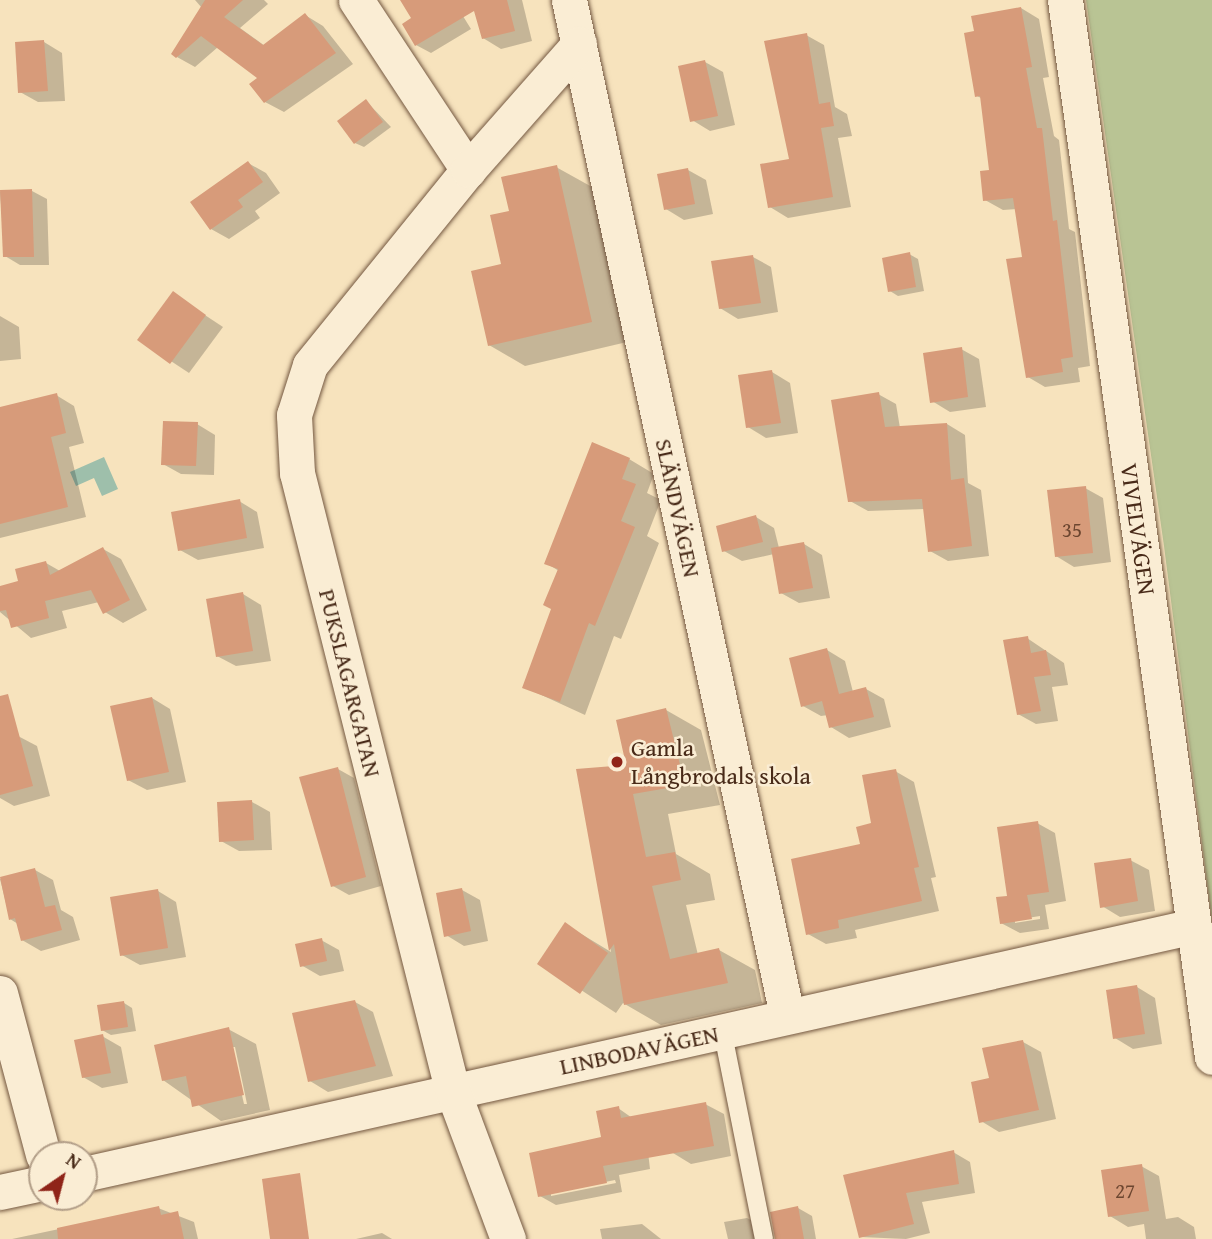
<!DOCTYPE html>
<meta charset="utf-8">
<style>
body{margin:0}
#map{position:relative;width:1212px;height:1239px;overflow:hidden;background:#f7e3bd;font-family:"Gentium Book Plus",serif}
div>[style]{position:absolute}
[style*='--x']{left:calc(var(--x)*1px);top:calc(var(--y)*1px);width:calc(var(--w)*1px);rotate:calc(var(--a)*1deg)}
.green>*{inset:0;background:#b9c494}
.water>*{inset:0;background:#9ebfab}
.shadow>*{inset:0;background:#0003}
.building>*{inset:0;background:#d79b7a}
.roads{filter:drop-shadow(0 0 2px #745841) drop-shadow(0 0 2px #745841)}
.lane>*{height:18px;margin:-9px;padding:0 9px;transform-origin:9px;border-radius:9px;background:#faedd4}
.street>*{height:35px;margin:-17.5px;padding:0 17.5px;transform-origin:17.5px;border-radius:17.5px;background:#faedd4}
.dots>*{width:19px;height:19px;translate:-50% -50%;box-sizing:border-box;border:4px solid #faedd4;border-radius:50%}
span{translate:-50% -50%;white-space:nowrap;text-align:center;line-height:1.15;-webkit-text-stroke:5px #faedd4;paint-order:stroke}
.number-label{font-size:21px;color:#6c4630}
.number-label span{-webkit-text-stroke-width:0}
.street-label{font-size:24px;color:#482a18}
.poi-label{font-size:24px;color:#482a18}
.left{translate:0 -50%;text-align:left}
.north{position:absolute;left:28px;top:1141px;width:70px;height:70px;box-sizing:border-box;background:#faedd4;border:2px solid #b39f89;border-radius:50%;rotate:35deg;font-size:19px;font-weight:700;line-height:28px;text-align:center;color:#482a18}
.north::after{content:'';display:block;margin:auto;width:24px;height:32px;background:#8f2418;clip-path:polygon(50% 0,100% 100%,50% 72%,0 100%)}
</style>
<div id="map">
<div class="green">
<i style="clip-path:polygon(1086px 0,1212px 0,1212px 921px,1164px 546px)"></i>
</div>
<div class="water">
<i style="clip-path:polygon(104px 457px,118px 489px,102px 496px,94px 478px,76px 486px,70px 472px)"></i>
</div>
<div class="shadow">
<i style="clip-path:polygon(195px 0,264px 0,268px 4px,240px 28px,265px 46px,305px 15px,323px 26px,353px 64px,284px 112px,265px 102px,260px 78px,218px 47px,195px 67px,177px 57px,202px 8px)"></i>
<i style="clip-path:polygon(402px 0,453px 0,471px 29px,431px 53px,416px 45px,413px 19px)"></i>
<i style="clip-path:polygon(474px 0,522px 0,532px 41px,501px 49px,483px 38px)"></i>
<i style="clip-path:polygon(1021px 8px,1039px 19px,1049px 77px,1043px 78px,1054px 136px,1059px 140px,1069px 229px,1075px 232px,1090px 366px,1078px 368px,1080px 382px,1045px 387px,1028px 377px,1024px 259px,1017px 209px,1003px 210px,985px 200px,991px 171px,983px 99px,977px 96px,976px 33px)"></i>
<i style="clip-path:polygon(806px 35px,824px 45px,835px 107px,847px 114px,852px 136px,838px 138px,851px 207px,788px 218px,770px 207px,791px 161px,766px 42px)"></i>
<i style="clip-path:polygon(44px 42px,62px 53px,65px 101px,38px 102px,20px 92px)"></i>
<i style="clip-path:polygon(705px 62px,723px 72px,735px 125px,710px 131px,692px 120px)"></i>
<i style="clip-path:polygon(366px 101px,391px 127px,364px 147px,355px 143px)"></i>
<i style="clip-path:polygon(248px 163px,266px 173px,280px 193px,255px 211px,260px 218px,229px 239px,211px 229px)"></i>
<i style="clip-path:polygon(556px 167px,592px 187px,627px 342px,525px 366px,489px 345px,511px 212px)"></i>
<i style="clip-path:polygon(688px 170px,706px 180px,713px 214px,684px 220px,666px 209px)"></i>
<i style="clip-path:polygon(32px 191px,47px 199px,49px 265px,20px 265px,5px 256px,0 192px)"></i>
<i style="clip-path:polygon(909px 254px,918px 259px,924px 291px,898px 296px,890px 291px)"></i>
<i style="clip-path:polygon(753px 257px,771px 267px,778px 312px,738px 319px,720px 308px)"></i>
<i style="clip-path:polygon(173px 294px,223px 327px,189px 373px,139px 340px)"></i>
<i style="clip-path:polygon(0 316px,19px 327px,21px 359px,0 361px)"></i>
<i style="clip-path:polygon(961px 349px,979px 359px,986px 407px,950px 412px,932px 401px)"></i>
<i style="clip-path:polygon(772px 372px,790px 383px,798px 433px,766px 438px,748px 427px)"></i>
<i style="clip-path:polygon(878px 394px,896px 404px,900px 428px,947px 424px,965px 435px,968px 483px,981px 490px,989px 556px,948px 561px,930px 551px,925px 509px,868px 511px,850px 501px)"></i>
<i style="clip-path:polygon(56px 395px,74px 406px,84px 443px,69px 447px,86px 517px,0 538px,0 409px)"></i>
<i style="clip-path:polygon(197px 424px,215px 435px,214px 475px,181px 474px,163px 464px)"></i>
<i style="clip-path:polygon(629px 459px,654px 474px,647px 493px,661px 500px,647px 536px,659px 543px,621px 639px,614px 636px,585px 715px,524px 687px,553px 609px,559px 571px,546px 563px)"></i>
<i style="clip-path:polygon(1085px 488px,1103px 498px,1111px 562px,1074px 567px,1056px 556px)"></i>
<i style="clip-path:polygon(239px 501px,257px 512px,264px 548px,198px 560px,180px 550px)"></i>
<i style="clip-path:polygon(756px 517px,774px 528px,779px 548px,804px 544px,822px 555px,830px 598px,799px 603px,781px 593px,774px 554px,742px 561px,724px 551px)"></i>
<i style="clip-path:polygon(103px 549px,121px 559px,147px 610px,123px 623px,105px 612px,99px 602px,62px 611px,67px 628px,31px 638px,0 612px,0 602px,46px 563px,60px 571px)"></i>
<i style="clip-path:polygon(243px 594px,261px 605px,271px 661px,236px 666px,217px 656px)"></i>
<i style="clip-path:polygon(1027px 638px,1064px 663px,1068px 685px,1052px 687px,1058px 721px,1036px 724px,1018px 714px)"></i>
<i style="clip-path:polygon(827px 650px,845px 661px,853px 692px,866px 689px,884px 699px,891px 727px,849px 738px,831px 727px,828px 715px,821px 716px,803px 706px)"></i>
<i style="clip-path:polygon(152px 698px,170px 709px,186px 782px,147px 790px,128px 780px)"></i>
<i style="clip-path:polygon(666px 710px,701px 730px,720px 805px,668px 814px,676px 854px,710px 874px,715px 900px,686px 905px,698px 955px,719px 950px,755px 970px,762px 1003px,661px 1025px,623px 1003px,616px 1013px,540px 963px,565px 924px,611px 952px,578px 771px,628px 767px)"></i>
<i style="clip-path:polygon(18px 736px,37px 746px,50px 796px,14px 806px,0 798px,0 741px)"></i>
<i style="clip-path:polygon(338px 769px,354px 778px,381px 886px,349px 895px,333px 886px)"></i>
<i style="clip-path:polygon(895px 771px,914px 782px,936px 877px,931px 878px,939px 911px,855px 930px,857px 938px,826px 944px,808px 934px,873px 825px)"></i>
<i style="clip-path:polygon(252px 802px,270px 812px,272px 850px,239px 851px,221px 841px)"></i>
<i style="clip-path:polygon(evenodd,1037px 823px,1055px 833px,1066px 901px,1045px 905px,1049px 929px,1020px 933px,1001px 923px,1037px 823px,1040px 916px,1040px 919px,1015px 923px,1015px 920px,1040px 916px)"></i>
<i style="clip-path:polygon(1130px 860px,1149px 870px,1155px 911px,1120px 917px,1102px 906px)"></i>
<i style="clip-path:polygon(35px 870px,53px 880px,61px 910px,73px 917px,80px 940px,41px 951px,22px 940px,18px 924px,10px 919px,0 879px)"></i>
<i style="clip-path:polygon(462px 890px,480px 900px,488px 941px,464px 946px,446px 935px)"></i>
<i style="clip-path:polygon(158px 891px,176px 902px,186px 957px,140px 965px,122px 955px)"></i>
<i style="clip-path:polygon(321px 940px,339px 950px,344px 971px,320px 976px,301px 965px)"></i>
<i style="clip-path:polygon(1137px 987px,1155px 998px,1162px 1044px,1133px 1049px,1115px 1038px)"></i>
<i style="clip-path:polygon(355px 1002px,373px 1012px,393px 1076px,328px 1092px,310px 1081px)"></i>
<i style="clip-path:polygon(124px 1003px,132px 1008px,136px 1031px,111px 1035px,102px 1030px)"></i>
<i style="clip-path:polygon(evenodd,228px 1029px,256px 1044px,270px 1110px,221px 1121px,163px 1080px,228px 1029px,231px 1047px,235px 1047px,247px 1104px,244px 1104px,231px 1047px)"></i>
<i style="clip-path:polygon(102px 1036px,121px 1047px,128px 1083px,102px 1088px,83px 1077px)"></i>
<i style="clip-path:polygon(1023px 1042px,1041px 1052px,1056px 1119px,999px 1132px,981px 1121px,991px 1080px)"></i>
<i style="clip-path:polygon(705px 1104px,724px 1114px,731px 1156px,691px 1164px,673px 1153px)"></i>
<i style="clip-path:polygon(evenodd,618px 1108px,645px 1127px,650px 1169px,619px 1175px,622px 1192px,556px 1205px,540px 1196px,603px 1139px,618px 1108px,615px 1180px,616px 1183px,551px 1196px,551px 1193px,615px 1180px)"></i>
<i style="clip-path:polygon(953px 1152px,970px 1162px,975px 1193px,922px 1202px,930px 1233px,906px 1239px,861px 1237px,845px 1176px)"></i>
<i style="clip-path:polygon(1141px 1166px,1159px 1176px,1166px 1219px,1178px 1217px,1194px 1227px,1196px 1239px,1146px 1239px,1144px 1224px,1128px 1227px,1110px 1216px)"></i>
<i style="clip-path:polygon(158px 1208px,194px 1222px,198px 1239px,12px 1239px)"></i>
<i style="clip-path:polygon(798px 1208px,812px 1216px,816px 1239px,776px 1239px)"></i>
<i style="clip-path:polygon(747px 1218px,762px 1226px,765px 1239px,728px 1239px,724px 1222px)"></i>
<i style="clip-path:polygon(642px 1224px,661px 1239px,602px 1239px,600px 1229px)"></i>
<i style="clip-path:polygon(382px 1233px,392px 1239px,356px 1239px)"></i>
</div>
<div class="building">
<i style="clip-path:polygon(205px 0,243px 0,224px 17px,263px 45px,305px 13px,336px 53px,264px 103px,249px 84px,257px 78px,201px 36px,176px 58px,171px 54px)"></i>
<i style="clip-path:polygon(400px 0,507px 0,515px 31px,482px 39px,474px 11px,415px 46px,402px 24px,411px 18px)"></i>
<i style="clip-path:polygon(1021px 7px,1032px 67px,1026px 68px,1037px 128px,1042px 128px,1053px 221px,1057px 220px,1073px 357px,1061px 359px,1063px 372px,1026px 378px,1006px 259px,1022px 257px,1013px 198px,983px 201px,980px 171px,989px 170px,980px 96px,975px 97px,964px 33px,974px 31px,971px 16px)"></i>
<i style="clip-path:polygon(807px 33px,819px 104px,830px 102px,834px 126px,821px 128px,833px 197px,768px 208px,760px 164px,789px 159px,764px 41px)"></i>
<i style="clip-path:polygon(44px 40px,48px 91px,18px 93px,15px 42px)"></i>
<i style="clip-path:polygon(705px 60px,718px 116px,690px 122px,678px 66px)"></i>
<i style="clip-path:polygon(366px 99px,383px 122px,354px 144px,337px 121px)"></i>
<i style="clip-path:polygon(248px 161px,263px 182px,238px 200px,243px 207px,210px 230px,190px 202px)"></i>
<i style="clip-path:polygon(557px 165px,592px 322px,488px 346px,471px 271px,501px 264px,490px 215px,509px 211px,501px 177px)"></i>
<i style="clip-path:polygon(688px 168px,695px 204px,664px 210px,657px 174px)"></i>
<i style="clip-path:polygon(32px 189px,34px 257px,3px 257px,0 190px)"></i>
<i style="clip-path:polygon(910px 252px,916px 287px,888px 292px,882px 258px)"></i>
<i style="clip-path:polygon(753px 255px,761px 303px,719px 309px,711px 261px)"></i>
<i style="clip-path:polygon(173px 291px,206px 315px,170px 364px,137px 340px)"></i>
<i style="clip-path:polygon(962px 347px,968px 397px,930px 403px,923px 353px)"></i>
<i style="clip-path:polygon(772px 370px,781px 423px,746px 428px,738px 375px)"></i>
<i style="clip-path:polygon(879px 392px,885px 427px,947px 423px,951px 480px,964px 478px,972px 546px,928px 552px,922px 499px,848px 502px,831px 400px)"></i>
<i style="clip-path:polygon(57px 393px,66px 433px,51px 437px,68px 507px,0 524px,0 407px)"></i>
<i style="clip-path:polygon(163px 421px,198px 422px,196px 466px,161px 465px)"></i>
<i style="clip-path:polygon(592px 442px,630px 458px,622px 479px,636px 484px,621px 521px,635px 527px,595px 626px,589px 623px,560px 702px,522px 688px,551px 609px,543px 605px,558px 569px,544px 564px)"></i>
<i style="clip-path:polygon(1086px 486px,1093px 553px,1055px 557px,1047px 490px)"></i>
<i style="clip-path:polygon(240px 499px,247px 538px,178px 551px,171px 512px)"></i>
<i style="clip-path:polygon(756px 515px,763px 542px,722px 552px,716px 526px)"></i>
<i style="clip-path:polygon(804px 542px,813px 588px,779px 594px,771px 548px)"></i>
<i style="clip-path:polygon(103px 547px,130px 600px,103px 614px,91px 590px,45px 601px,49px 618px,11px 628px,6px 610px,0 611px,0 586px,18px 581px,15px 569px,46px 561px,50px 575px)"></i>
<i style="clip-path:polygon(243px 592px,253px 651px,216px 657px,206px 599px)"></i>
<i style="clip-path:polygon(1028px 636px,1031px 653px,1046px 650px,1051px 675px,1034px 677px,1041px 711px,1017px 715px,1003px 640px)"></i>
<i style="clip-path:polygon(827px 648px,839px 694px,866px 687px,874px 717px,829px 728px,822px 701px,801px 707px,789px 658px)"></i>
<i style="clip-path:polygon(8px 694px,33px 786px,0 795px,0 696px)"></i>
<i style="clip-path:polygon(152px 697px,169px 772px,127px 781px,110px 706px)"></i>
<i style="clip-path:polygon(666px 708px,685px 785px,633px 794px,646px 857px,675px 852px,681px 880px,652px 886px,670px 959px,719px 948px,728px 983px,624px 1005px,614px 944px,609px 951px,576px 769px,626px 765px,616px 720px)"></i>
<i style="clip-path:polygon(338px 767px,366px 877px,331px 887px,299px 777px)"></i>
<i style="clip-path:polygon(896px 769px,919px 867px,914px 868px,922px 901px,838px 920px,839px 928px,806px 935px,791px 859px,860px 844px,856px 827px,871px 823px,862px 775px)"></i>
<i style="clip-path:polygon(252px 800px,254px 840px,219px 842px,217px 802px)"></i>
<i style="clip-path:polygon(1038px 821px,1049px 892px,1027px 895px,1032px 919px,1000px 924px,996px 897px,1007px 896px,997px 827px)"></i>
<i style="clip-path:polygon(1131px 858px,1138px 901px,1100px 908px,1094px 863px)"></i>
<i style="clip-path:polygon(35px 868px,45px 907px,55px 905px,62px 930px,21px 941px,15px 918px,9px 920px,0 877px)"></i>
<i style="clip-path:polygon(462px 888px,471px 931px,444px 937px,436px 893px)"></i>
<i style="clip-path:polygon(158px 889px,168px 948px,120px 956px,110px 897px)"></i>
<i style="clip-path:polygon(565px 922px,608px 953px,580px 994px,537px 964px)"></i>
<i style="clip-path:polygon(322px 938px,327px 961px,300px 967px,295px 944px)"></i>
<i style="clip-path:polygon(1137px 985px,1145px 1034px,1113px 1039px,1106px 990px)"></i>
<i style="clip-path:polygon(355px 1000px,376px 1066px,308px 1082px,292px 1013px)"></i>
<i style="clip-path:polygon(124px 1001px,128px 1027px,101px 1031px,97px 1005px)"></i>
<i style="clip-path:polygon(229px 1027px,244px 1095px,192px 1107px,186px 1076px,162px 1081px,154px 1045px)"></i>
<i style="clip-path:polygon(103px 1034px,111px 1073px,82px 1078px,74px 1040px)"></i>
<i style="clip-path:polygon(1023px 1040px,1039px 1110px,979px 1123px,971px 1082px,989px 1078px,982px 1048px)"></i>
<i style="clip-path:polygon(706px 1102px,714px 1146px,603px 1166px,607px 1183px,538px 1197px,529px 1153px,601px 1137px,596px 1111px,619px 1106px,621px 1118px)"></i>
<i style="clip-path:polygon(954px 1150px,959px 1184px,906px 1193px,914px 1224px,859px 1238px,843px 1175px)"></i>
<i style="clip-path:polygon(1142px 1164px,1149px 1211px,1108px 1217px,1101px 1170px)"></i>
<i style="clip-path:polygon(300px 1173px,309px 1239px,270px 1239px,262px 1179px)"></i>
<i style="clip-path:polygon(159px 1206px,161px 1215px,178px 1211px,184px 1239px,58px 1239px,57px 1228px)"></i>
<i style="clip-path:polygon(798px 1206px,804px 1239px,775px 1239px,770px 1212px)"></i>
</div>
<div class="roads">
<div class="lane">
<i style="--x:723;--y:1034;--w:209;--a:78.7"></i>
</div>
<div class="street">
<i style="--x:356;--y:0;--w:204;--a:56.6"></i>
<i style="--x:569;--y:0;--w:1038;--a:77.88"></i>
<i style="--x:1065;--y:0;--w:1067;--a:82.08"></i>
<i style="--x:0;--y:993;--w:168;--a:75.1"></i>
<i style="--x:84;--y:1174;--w:1137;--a:-12.59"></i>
<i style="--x:0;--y:1192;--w:43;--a:-12.1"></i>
<i style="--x:508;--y:1239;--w:160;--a:-110.5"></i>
<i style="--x:452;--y:1089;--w:635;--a:-104.12"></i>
<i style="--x:297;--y:473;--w:58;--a:-93"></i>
<i style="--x:294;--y:415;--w:52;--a:-72.3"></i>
<i style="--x:310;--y:365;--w:251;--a:-51"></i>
<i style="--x:468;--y:170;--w:168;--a:-48.6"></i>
</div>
</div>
<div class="dots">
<i style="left:617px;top:762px;background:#8f2418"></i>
</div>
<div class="number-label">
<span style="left:1072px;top:530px">35</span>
<span style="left:1125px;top:1191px">27</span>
</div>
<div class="street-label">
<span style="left:678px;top:508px;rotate:78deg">SLÄNDVÄGEN</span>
<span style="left:1138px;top:529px;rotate:82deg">VIVELVÄGEN</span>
<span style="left:350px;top:683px;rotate:76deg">PUKSLAGARGATAN</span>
<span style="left:639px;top:1050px;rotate:-12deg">LINBODAVÄGEN</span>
</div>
<div class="poi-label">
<span class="left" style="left:631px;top:762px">Gamla<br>Långbrodals skola</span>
</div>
<div class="north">N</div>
</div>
